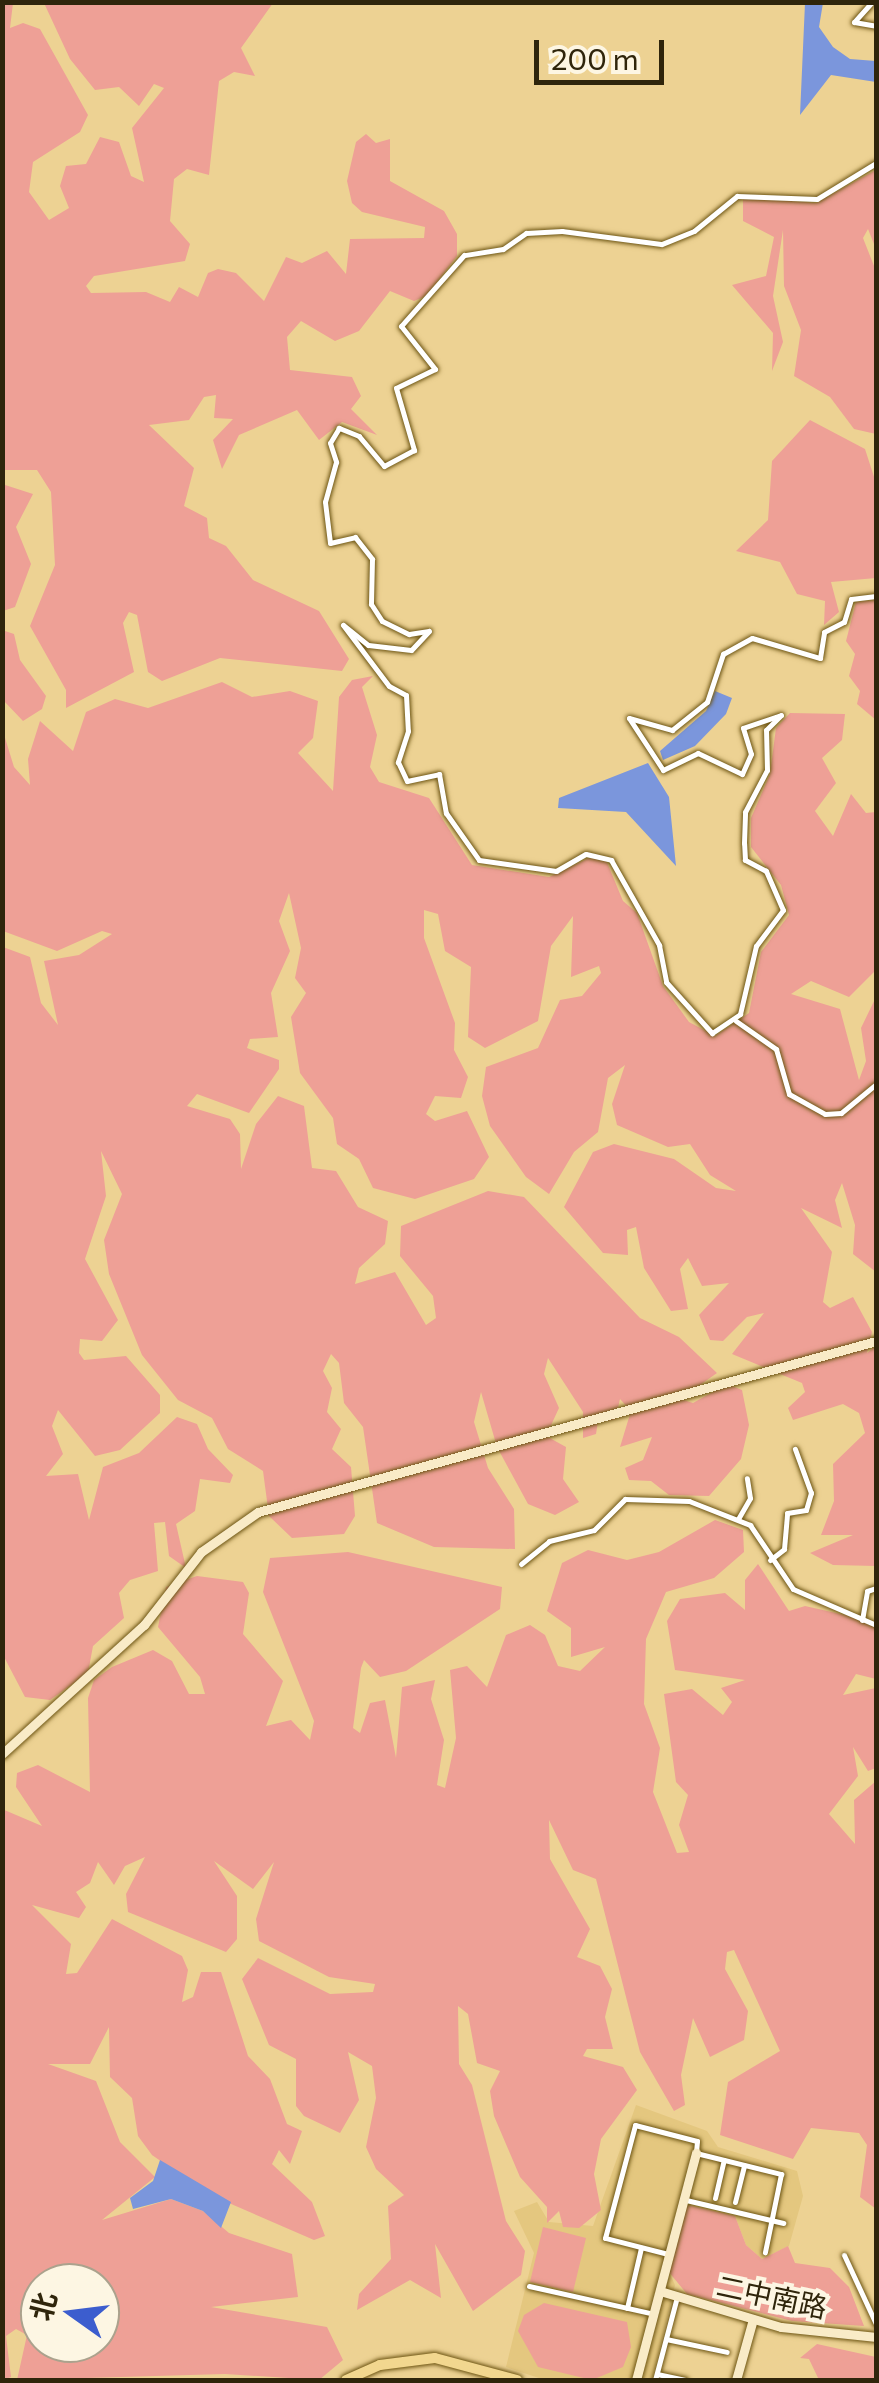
<!DOCTYPE html>
<meta charset="utf-8">
<style>
body{margin:0}
#map{position:relative;width:879px;height:2383px;overflow:hidden;background:#edd293;font-family:Commissioner,"Noto Sans SC",sans-serif}
div>[style]{position:absolute}
[style*='--x']{left:calc(var(--x)*1px);top:calc(var(--y)*1px);width:calc(var(--w)*1px);rotate:calc(var(--a)*1deg)}
.built>*{inset:0;background:#e4c77f}
.green>*{inset:0;background:#eea096}
.water>*{inset:0;background:#7b96dc}
.roads{filter:drop-shadow(0 0 2px #6d5513) drop-shadow(0 0 2px #6d5513)}
.street>*{height:5px;margin:-2.5px;padding:0 2.5px;transform-origin:2.5px;border-radius:2.5px;background:#fff}
.secondary>*{height:9px;margin:-4.5px;padding:0 4.5px;transform-origin:4.5px;border-radius:4.5px;background:#f9ebc7}
.primary>*{height:10px;margin:-5px;padding:0 5px;transform-origin:5px;border-radius:5px;background:#f2d78f}
span{translate:-50% -50%;white-space:nowrap;text-align:center;line-height:1.15;-webkit-text-stroke:8px #fdf6e3;paint-order:stroke}
.street-label{font-size:28px;color:#2f250b}
.frame{position:absolute;inset:0;border:5px solid #2f250b;pointer-events:none}
.north{position:absolute;left:20px;top:2263px;width:100px;height:100px;box-sizing:border-box;background:#fdf6e3;border:2px solid #aba28d;border-radius:50%;rotate:284deg;font-size:28px;font-weight:700;line-height:40px;text-align:center;color:#2f250b}
.north::after{content:'';display:block;margin:auto;width:35px;height:45px;background:#3c5dce;clip-path:polygon(50% 0,100% 100%,50% 72%,0 100%)}
.scale{position:absolute;left:534px;top:40px;width:130px;height:45px;box-sizing:border-box;border:5px solid #2f250b;border-top:0;padding-left:12px;font-size:30px;line-height:35px;white-space:nowrap;color:#2f250b;-webkit-text-stroke:8px #fdf6e3;paint-order:stroke}
</style>
<div id="map">
<div class="built">
<i style="clip-path:polygon(636px 2105px,707px 2131px,718px 2147px,797px 2171px,803px 2196px,789px 2246px,762px 2259px,746px 2245px,735px 2216px,668px 2270px,675px 2285px,652px 2380px,545px 2380px,506px 2367px,534px 2253px,514px 2211px,537px 2202px,549px 2222px,593px 2226px)"></i>
</div>
<div class="green">
<i style="clip-path:polygon(2px 3px,13px 3px,10px 28px,23px 23px,40px 29px,88px 115px,80px 132px,33px 162px,29px 192px,49px 220px,69px 208px,60px 186px,66px 166px,86px 164px,100px 137px,119px 142px,131px 176px,144px 182px,132px 128px,164px 88px,154px 84px,139px 106px,119px 87px,95px 90px,70px 59px,44px 3px,273px 3px,241px 48px,255px 76px,234px 72px,219px 81px,209px 175px,187px 169px,174px 179px,170px 221px,190px 244px,185px 261px,94px 276px,86px 286px,91px 293px,146px 292px,170px 302px,179px 287px,198px 297px,208px 273px,218px 269px,236px 273px,264px 301px,286px 257px,302px 263px,327px 251px,346px 274px,350px 239px,424px 238px,425px 227px,362px 212px,352px 203px,347px 181px,356px 142px,366px 134px,376px 143px,390px 139px,390px 181px,444px 211px,457px 234px,457px 256px,426px 296px,414px 301px,390px 291px,359px 331px,335px 341px,301px 321px,287px 337px,290px 370px,352px 377px,361px 396px,351px 409px,377px 435px,342px 422px,319px 440px,297px 410px,239px 435px,222px 469px,213px 440px,233px 419px,214px 418px,216px 395px,204px 397px,189px 420px,149px 425px,194px 468px,184px 506px,207px 518px,209px 538px,226px 546px,253px 580px,319px 611px,349px 659px,342px 671px,220px 658px,162px 681px,148px 672px,137px 615px,129px 612px,123px 623px,134px 672px,66px 708px,66px 690px,30px 626px,55px 565px,51px 492px,37px 470px,3px 470px)"></i>
<i style="clip-path:polygon(876px 170px,876px 249px,868px 229px,863px 238px,876px 271px,876px 434px,854px 429px,830px 397px,794px 376px,801px 330px,784px 286px,783px 230px,773px 296px,783px 342px,772px 371px,773px 333px,732px 285px,766px 276px,774px 237px,743px 221px,743px 197px,816px 203px)"></i>
<i style="clip-path:polygon(810px 420px,865px 449px,876px 483px,876px 578px,831px 582px,839px 612px,824px 625px,825px 601px,797px 594px,780px 562px,736px 551px,768px 520px,772px 461px)"></i>
<i style="clip-path:polygon(2px 484px,33px 494px,16px 527px,31px 564px,15px 607px,3px 611px)"></i>
<i style="clip-path:polygon(876px 600px,876px 720px,857px 704px,860px 691px,849px 676px,855px 654px,846px 641px,856px 602px)"></i>
<i style="clip-path:polygon(2px 630px,14px 634px,20px 660px,46px 696px,42px 709px,23px 721px,3px 700px)"></i>
<i style="clip-path:polygon(373px 676px,362px 687px,377px 735px,370px 767px,379px 782px,429px 798px,472px 865px,549px 877px,589px 858px,606px 860px,623px 901px,637px 913px,663px 986px,689px 1022px,715px 1036px,749px 1013px,761px 952px,789px 915px,781px 885px,751px 847px,751px 818px,770px 774px,776px 728px,790px 713px,845px 714px,842px 740px,822px 758px,836px 783px,815px 811px,833px 836px,851px 794px,866px 813px,876px 812px,876px 970px,849px 997px,811px 981px,791px 994px,840px 1009px,859px 1080px,866px 1061px,861px 1028px,876px 997px,876px 1272px,853px 1254px,855px 1225px,842px 1183px,835px 1200px,842px 1228px,801px 1208px,832px 1252px,823px 1302px,830px 1308px,853px 1297px,872px 1332px,867px 1353px,876px 1346px,876px 1566px,833px 1565px,810px 1553px,853px 1535px,821px 1535px,834px 1501px,833px 1464px,865px 1433px,859px 1413px,843px 1404px,793px 1420px,788px 1408px,805px 1392px,802px 1383px,732px 1354px,764px 1313px,747px 1317px,723px 1341px,710px 1340px,699px 1315px,729px 1283px,702px 1286px,688px 1258px,680px 1269px,688px 1309px,671px 1311px,644px 1268px,636px 1227px,627px 1230px,628px 1255px,603px 1253px,564px 1207px,593px 1152px,614px 1144px,674px 1159px,716px 1188px,736px 1191px,710px 1175px,690px 1144px,668px 1147px,617px 1125px,612px 1104px,625px 1065px,608px 1078px,598px 1132px,574px 1152px,549px 1194px,526px 1177px,490px 1126px,482px 1096px,486px 1067px,538px 1048px,560px 1000px,582px 996px,601px 973px,599px 966px,571px 977px,573px 916px,551px 946px,538px 1021px,485px 1048px,468px 1037px,471px 967px,445px 951px,438px 914px,424px 910px,424px 938px,455px 1023px,454px 1050px,468px 1077px,461px 1098px,435px 1096px,426px 1114px,435px 1121px,467px 1111px,489px 1157px,474px 1179px,415px 1199px,373px 1188px,359px 1159px,337px 1144px,333px 1118px,300px 1073px,291px 1017px,306px 993px,295px 978px,301px 948px,289px 893px,279px 921px,290px 951px,271px 993px,278px 1037px,250px 1039px,247px 1048px,279px 1060px,279px 1069px,249px 1113px,197px 1094px,187px 1106px,230px 1119px,240px 1134px,241px 1169px,256px 1124px,278px 1096px,304px 1106px,312px 1168px,336px 1171px,358px 1207px,388px 1221px,385px 1244px,359px 1268px,355px 1284px,395px 1272px,426px 1325px,436px 1318px,433px 1296px,400px 1256px,401px 1226px,488px 1191px,524px 1197px,640px 1318px,679px 1337px,717px 1373px,680px 1399px,693px 1403px,727px 1384px,742px 1390px,749px 1425px,741px 1459px,709px 1496px,669px 1495px,651px 1481px,629px 1480px,625px 1468px,643px 1460px,652px 1437px,620px 1447px,631px 1411px,620px 1399px,615px 1420px,598px 1421px,596px 1434px,583px 1438px,583px 1412px,548px 1358px,544px 1374px,559px 1408px,546px 1436px,566px 1447px,563px 1479px,579px 1502px,555px 1515px,528px 1504px,497px 1447px,481px 1392px,474px 1422px,488px 1468px,514px 1509px,515px 1549px,434px 1547px,377px 1523px,363px 1427px,344px 1403px,339px 1363px,331px 1354px,323px 1371px,332px 1388px,327px 1412px,341px 1429px,332px 1449px,351px 1467px,355px 1516px,344px 1534px,292px 1538px,269px 1516px,263px 1471px,228px 1449px,212px 1418px,178px 1400px,142px 1355px,109px 1274px,104px 1240px,122px 1194px,101px 1151px,106px 1196px,85px 1259px,118px 1320px,102px 1341px,80px 1339px,79px 1353px,84px 1360px,126px 1356px,160px 1395px,160px 1413px,120px 1450px,95px 1456px,58px 1410px,52px 1426px,63px 1454px,46px 1476px,78px 1474px,89px 1520px,103px 1467px,139px 1453px,177px 1417px,197px 1424px,208px 1449px,233px 1475px,230px 1483px,200px 1479px,195px 1511px,176px 1524px,186px 1568px,169px 1556px,165px 1522px,154px 1523px,158px 1571px,130px 1580px,119px 1593px,124px 1618px,93px 1646px,88px 1673px,50px 1700px,25px 1697px,2px 1653px,3px 947px,30px 957px,41px 1003px,58px 1025px,44px 961px,79px 955px,112px 934px,102px 931px,57px 951px,3px 931px,2px 728px,14px 767px,30px 785px,28px 759px,40px 721px,73px 751px,86px 712px,115px 699px,148px 708px,222px 682px,252px 697px,290px 691px,318px 701px,313px 738px,298px 753px,333px 791px,339px 697px,352px 680px)"></i>
<i style="clip-path:polygon(evenodd,715px 1520px,743px 1530px,744px 1552px,714px 1578px,666px 1592px,646px 1639px,644px 1704px,660px 1748px,653px 1792px,677px 1853px,689px 1852px,679px 1825px,688px 1795px,676px 1782px,664px 1694px,692px 1689px,723px 1715px,732px 1702px,721px 1688px,745px 1680px,675px 1670px,667px 1621px,680px 1599px,725px 1593px,745px 1610px,745px 1580px,758px 1564px,789px 1611px,805px 1606px,876px 1622px,876px 1679px,856px 1674px,843px 1695px,876px 1688px,876px 1768px,868px 1771px,853px 1747px,858px 1776px,829px 1814px,855px 1844px,854px 1800px,876px 1781px,876px 2209px,860px 2197px,867px 2145px,859px 2133px,811px 2128px,793px 2159px,720px 2135px,728px 2082px,780px 2051px,734px 1950px,727px 1952px,725px 1969px,748px 2011px,744px 2040px,710px 2057px,693px 2018px,681px 2075px,685px 2105px,674px 2111px,640px 2052px,596px 1879px,573px 1870px,549px 1820px,550px 1859px,590px 1929px,577px 1957px,600px 1966px,612px 1989px,605px 2017px,613px 2049px,587px 2049px,583px 2056px,623px 2067px,637px 2090px,601px 2139px,594px 2174px,601px 2210px,579px 2228px,563px 2227px,559px 2211px,547px 2223px,547px 2207px,520px 2177px,494px 2116px,490px 2091px,500px 2071px,477px 2063px,468px 2014px,458px 2006px,459px 2064px,472px 2085px,506px 2221px,525px 2251px,521px 2275px,473px 2311px,435px 2244px,441px 2298px,410px 2280px,357px 2310px,359px 2294px,391px 2259px,388px 2206px,404px 2195px,376px 2169px,366px 2147px,376px 2098px,372px 2066px,348px 2052px,359px 2100px,340px 2133px,304px 2116px,296px 2106px,296px 2059px,269px 2045px,242px 1979px,258px 1958px,330px 1994px,373px 1992px,375px 1984px,329px 1977px,259px 1941px,256px 1919px,274px 1862px,253px 1889px,214px 1861px,237px 1896px,237px 1939px,226px 1952px,128px 1912px,126px 1894px,145px 1857px,125px 1866px,114px 1885px,98px 1862px,90px 1883px,76px 1892px,86px 1907px,79px 1918px,32px 1905px,71px 1944px,66px 1974px,77px 1973px,112px 1919px,182px 1956px,188px 1970px,182px 2002px,193px 1997px,201px 1972px,221px 1972px,248px 2056px,270px 2079px,287px 2124px,302px 2131px,290px 2164px,279px 2150px,272px 2164px,312px 2202px,325px 2236px,314px 2240px,208px 2194px,152px 2155px,138px 2136px,132px 2098px,110px 2077px,109px 2027px,90px 2064px,48px 2064px,96px 2081px,120px 2142px,155px 2177px,102px 2220px,171px 2199px,203px 2211px,229px 2233px,292px 2254px,298px 2297px,211px 2307px,327px 2327px,343px 2360px,319px 2380px,225px 2374px,17px 2380px,27px 2335px,16px 2329px,6px 2336px,11px 2377px,3px 2380px,2px 1809px,42px 1826px,16px 1787px,17px 1773px,38px 1765px,90px 1792px,88px 1698px,94px 1680px,112px 1667px,153px 1650px,172px 1661px,189px 1694px,205px 1694px,200px 1677px,158px 1627px,166px 1587px,197px 1576px,243px 1582px,249px 1593px,243px 1634px,283px 1681px,266px 1726px,291px 1720px,310px 1740px,314px 1721px,263px 1592px,270px 1558px,348px 1552px,502px 1587px,500px 1609px,406px 1671px,380px 1677px,364px 1660px,361px 1668px,353px 1728px,360px 1733px,370px 1703px,385px 1700px,396px 1758px,402px 1687px,435px 1680px,431px 1699px,444px 1740px,437px 1785px,445px 1788px,456px 1738px,450px 1670px,467px 1666px,487px 1687px,506px 1635px,530px 1625px,545px 1635px,558px 1666px,580px 1671px,605px 1647px,571px 1657px,571px 1628px,547px 1611px,562px 1563px,588px 1550px,627px 1560px,659px 1552px,715px 1520px,40px 2283px,100px 2283px,100px 2343px,40px 2343px,40px 2283px)"></i>
<i style="clip-path:polygon(684px 2204px,735px 2216px,746px 2245px,762px 2259px,788px 2246px,795px 2263px,830px 2268px,849px 2287px,864px 2326px,792px 2321px,687px 2294px,668px 2271px)"></i>
<i style="clip-path:polygon(543px 2227px,586px 2238px,573px 2292px,530px 2282px)"></i>
<i style="clip-path:polygon(544px 2303px,627px 2322px,631px 2347px,623px 2367px,592px 2380px,538px 2367px,518px 2331px,524px 2315px)"></i>
<i style="clip-path:polygon(817px 2344px,876px 2357px,876px 2380px,819px 2380px,809px 2359px,800px 2358px)"></i>
</div>
<div class="water">
<i style="clip-path:polygon(805px 3px,823px 3px,819px 27px,833px 47px,850px 59px,876px 61px,876px 82px,831px 75px,800px 115px)"></i>
<i style="clip-path:polygon(715px 691px,732px 698px,726px 714px,695px 746px,663px 760px,660px 751px,706px 711px)"></i>
<i style="clip-path:polygon(648px 763px,669px 797px,676px 866px,626px 812px,558px 808px,559px 798px)"></i>
<i style="clip-path:polygon(160px 2160px,231px 2202px,221px 2228px,203px 2211px,171px 2199px,133px 2209px,130px 2198px,153px 2181px)"></i>
</div>
<div class="roads">
<div class="street">
<i style="--x:872;--y:2;--w:27;--a:132"></i>
<i style="--x:854;--y:22;--w:22;--a:10"></i>
<i style="--x:876;--y:163;--w:69;--a:148.6"></i>
<i style="--x:817;--y:199;--w:80;--a:-177.9"></i>
<i style="--x:737;--y:196;--w:55;--a:140.9"></i>
<i style="--x:694;--y:231;--w:35;--a:158"></i>
<i style="--x:661;--y:244;--w:100;--a:-172.5"></i>
<i style="--x:562;--y:231;--w:36;--a:177"></i>
<i style="--x:526;--y:233;--w:28;--a:145"></i>
<i style="--x:503;--y:249;--w:39;--a:171"></i>
<i style="--x:464;--y:255;--w:95;--a:131.6"></i>
<i style="--x:401;--y:326;--w:55;--a:51.7"></i>
<i style="--x:435;--y:369;--w:43;--a:154"></i>
<i style="--x:396;--y:388;--w:65;--a:73.8"></i>
<i style="--x:414;--y:450;--w:34;--a:152"></i>
<i style="--x:384;--y:466;--w:39;--a:-130"></i>
<i style="--x:359;--y:436;--w:22;--a:-158"></i>
<i style="--x:339;--y:428;--w:17;--a:121"></i>
<i style="--x:330;--y:443;--w:20;--a:72"></i>
<i style="--x:336;--y:462;--w:41;--a:105.4"></i>
<i style="--x:325;--y:502;--w:41;--a:83"></i>
<i style="--x:330;--y:543;--w:26;--a:-13"></i>
<i style="--x:355;--y:537;--w:28;--a:52"></i>
<i style="--x:372;--y:559;--w:45;--a:91.3"></i>
<i style="--x:371;--y:604;--w:20;--a:57"></i>
<i style="--x:382;--y:621;--w:30;--a:26"></i>
<i style="--x:409;--y:634;--w:20;--a:-9"></i>
<i style="--x:429;--y:631;--w:26;--a:133"></i>
<i style="--x:411;--y:650;--w:43;--a:-173.4"></i>
<i style="--x:368;--y:645;--w:32;--a:-141"></i>
<i style="--x:343;--y:625;--w:76;--a:53"></i>
<i style="--x:389;--y:686;--w:19;--a:28"></i>
<i style="--x:406;--y:695;--w:36;--a:87"></i>
<i style="--x:408;--y:731;--w:33;--a:108"></i>
<i style="--x:398;--y:762;--w:21;--a:65"></i>
<i style="--x:407;--y:781;--w:33;--a:-12"></i>
<i style="--x:439;--y:774;--w:40;--a:80"></i>
<i style="--x:446;--y:813;--w:57;--a:54.9"></i>
<i style="--x:479;--y:860;--w:78;--a:8.1"></i>
<i style="--x:556;--y:871;--w:34;--a:-30"></i>
<i style="--x:586;--y:854;--w:26;--a:13"></i>
<i style="--x:611;--y:860;--w:98;--a:60.5"></i>
<i style="--x:659;--y:945;--w:38;--a:79"></i>
<i style="--x:666;--y:982;--w:69;--a:48"></i>
<i style="--x:712;--y:1033;--w:34;--a:-34"></i>
<i style="--x:740;--y:1014;--w:70;--a:-76.8"></i>
<i style="--x:756;--y:946;--w:45;--a:-53.1"></i>
<i style="--x:783;--y:910;--w:43;--a:-113.6"></i>
<i style="--x:766;--y:871;--w:24;--a:-152"></i>
<i style="--x:745;--y:860;--w:17;--a:-93"></i>
<i style="--x:744;--y:843;--w:31;--a:-88"></i>
<i style="--x:745;--y:812;--w:47;--a:-62.4"></i>
<i style="--x:767;--y:770;--w:40;--a:-91.4"></i>
<i style="--x:766;--y:730;--w:21;--a:-45"></i>
<i style="--x:781;--y:715;--w:40;--a:161.1"></i>
<i style="--x:743;--y:728;--w:27;--a:73"></i>
<i style="--x:751;--y:754;--w:22;--a:114"></i>
<i style="--x:742;--y:774;--w:49;--a:-154.5"></i>
<i style="--x:698;--y:753;--w:39;--a:154"></i>
<i style="--x:663;--y:770;--w:62;--a:-123.2"></i>
<i style="--x:629;--y:718;--w:45;--a:15.6"></i>
<i style="--x:672;--y:730;--w:45;--a:-38.7"></i>
<i style="--x:707;--y:702;--w:51;--a:-71.6"></i>
<i style="--x:723;--y:654;--w:33;--a:-29"></i>
<i style="--x:752;--y:638;--w:71;--a:16.4"></i>
<i style="--x:820;--y:658;--w:26;--a:-81"></i>
<i style="--x:824;--y:632;--w:22;--a:-27"></i>
<i style="--x:844;--y:622;--w:24;--a:-73"></i>
<i style="--x:851;--y:599;--w:25;--a:-7"></i>
<i style="--x:736;--y:1021;--w:49;--a:35"></i>
<i style="--x:776;--y:1049;--w:47;--a:73.9"></i>
<i style="--x:789;--y:1094;--w:41;--a:29.1"></i>
<i style="--x:825;--y:1114;--w:16;--a:-4"></i>
<i style="--x:841;--y:1113;--w:45;--a:-39.6"></i>
<i style="--x:738;--y:1519;--w:24;--a:-60"></i>
<i style="--x:750;--y:1498;--w:20;--a:-99"></i>
<i style="--x:770;--y:1560;--w:18;--a:-38"></i>
<i style="--x:784;--y:1549;--w:36;--a:-85"></i>
<i style="--x:787;--y:1513;--w:19;--a:-9"></i>
<i style="--x:806;--y:1510;--w:18;--a:-74"></i>
<i style="--x:811;--y:1493;--w:47;--a:-110"></i>
<i style="--x:521;--y:1564;--w:36;--a:-39"></i>
<i style="--x:549;--y:1541;--w:46;--a:-13.7"></i>
<i style="--x:594;--y:1530;--w:44;--a:-45"></i>
<i style="--x:625;--y:1499;--w:64;--a:1.8"></i>
<i style="--x:689;--y:1501;--w:66;--a:21.5"></i>
<i style="--x:750;--y:1525;--w:77;--a:56.1"></i>
<i style="--x:793;--y:1589;--w:90;--a:23.4"></i>
<i style="--x:862;--y:1620;--w:29;--a:-80"></i>
<i style="--x:867;--y:1591;--w:9;--a:-18"></i>
<i style="--x:715;--y:2198;--w:39;--a:-77"></i>
<i style="--x:686;--y:2200;--w:100;--a:13.3"></i>
<i style="--x:735;--y:2202;--w:38;--a:-76"></i>
<i style="--x:668;--y:2254;--w:65;--a:-165.7"></i>
<i style="--x:605;--y:2238;--w:117;--a:-75.1"></i>
<i style="--x:635;--y:2125;--w:64;--a:14.5"></i>
<i style="--x:697;--y:2141;--w:12;--a:95"></i>
<i style="--x:696;--y:2153;--w:88;--a:13.9"></i>
<i style="--x:781;--y:2174;--w:80;--a:101.6"></i>
<i style="--x:844;--y:2255;--w:76;--a:65.1"></i>
<i style="--x:529;--y:2286;--w:128;--a:12.6"></i>
<i style="--x:627;--y:2308;--w:62;--a:-76.9"></i>
<i style="--x:666;--y:2339;--w:62;--a:12"></i>
<i style="--x:657;--y:2374;--w:29;--a:12"></i>
<i style="--x:655;--y:2380;--w:86;--a:-75.2"></i>
</div>
<div class="secondary">
<i style="--x:2;--y:1754;--w:192;--a:-42.3"></i>
<i style="--x:144;--y:1625;--w:93;--a:-52"></i>
<i style="--x:201;--y:1552;--w:70;--a:-35.1"></i>
<i style="--x:258;--y:1512;--w:641;--a:-15.47"></i>
<i style="--x:660;--y:2291;--w:126;--a:16.6"></i>
<i style="--x:781;--y:2327;--w:96;--a:6"></i>
<i style="--x:636;--y:2380;--w:235;--a:-75.2"></i>
<i style="--x:736;--y:2380;--w:63;--a:-74.4"></i>
</div>
<div class="primary">
<i style="--x:346;--y:2380;--w:37;--a:-24"></i>
<i style="--x:380;--y:2365;--w:55;--a:-7.3"></i>
<i style="--x:435;--y:2358;--w:85;--a:15"></i>
</div>
</div>
<div class="street-label">
<span style="left:772px;top:2296px;rotate:12deg">二中南路</span>
</div>
<div class="frame"></div>
<div class="north">北</div>
<div class="scale">200 m</div>
</div>
